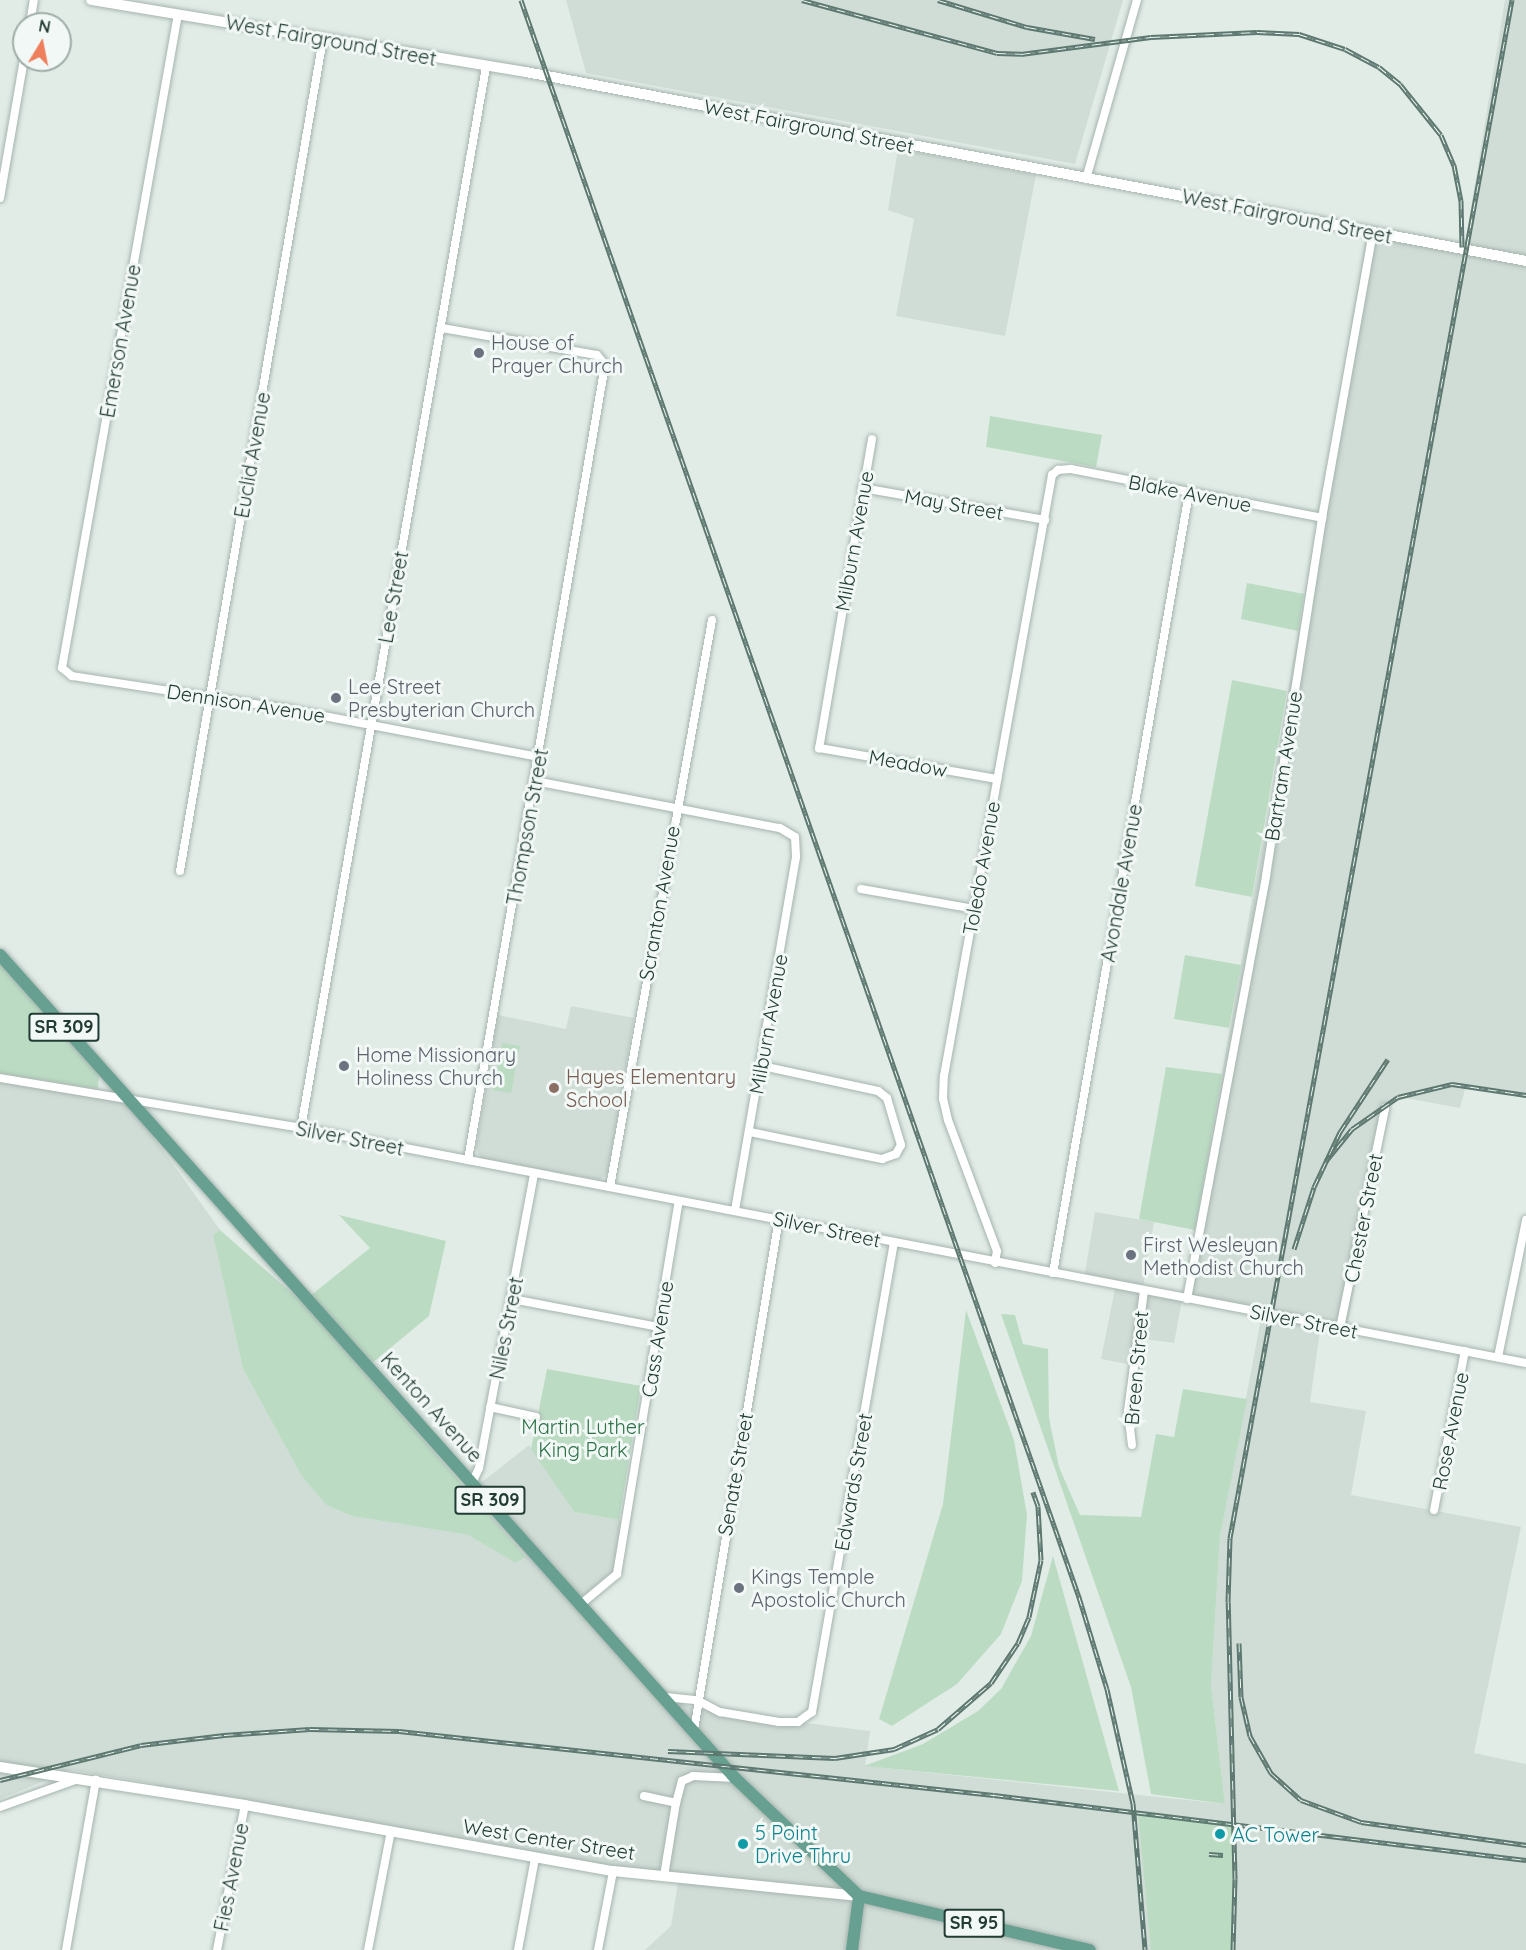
<!DOCTYPE html>
<style>
body{margin:0}
#map{position:relative;width:1526px;height:1950px;overflow:hidden;background:#e2ece7;font-family:Quicksand,sans-serif}
div>[style]{position:absolute}
[style*='--x']{left:calc(var(--x)*1px);top:calc(var(--y)*1px);width:calc(var(--w)*1px);rotate:calc(var(--a)*1deg)}
.built>*{inset:0;background:#d0dcd6}
.green>*{inset:0;background:#bbdcc3}
.roads{filter:drop-shadow(0 0 2px #a5b4ae) drop-shadow(0 0 2px #a5b4ae)}
.street>*{height:8px;margin:-4px;padding:0 4px;transform-origin:4px;border-radius:4px;background:#fff}
.secondary>*{height:10px;margin:-5px;padding:0 5px;transform-origin:5px;border-radius:5px;background:#fff}
.primary>*{height:12px;margin:-6px;padding:0 6px;transform-origin:6px;border-radius:6px;background:#67a091}
.rail>*{height:5px;margin-top:-2.5px;transform-origin:0;background:repeating-linear-gradient(90deg,#f2f8f5 0 9px,#5d7870 0 18px);box-sizing:border-box;border-block:2px solid #5d7870}
.dots>*{width:16px;height:16px;translate:-50% -50%;box-sizing:border-box;border:3px solid #f2f8f5;border-radius:50%}
span{translate:-50% -50%;white-space:nowrap;text-align:center;line-height:1.15;-webkit-text-stroke:6px #f2f8f5;paint-order:stroke}
.shield-label span{padding:2px 4px;background:#f2f8f5;border:2px solid;border-radius:4px;-webkit-text-stroke-width:0}
.shield-label{font-size:18px;color:#223c35;font-weight:700}
.street-label{font-size:20px;color:#223c35}
.worship-label{font-size:20px;color:#5b616d}
.left{translate:0 -50%;text-align:left}
.education-label{font-size:20px;color:#785e54}
.park-label{font-size:20px;color:#2d7247}
.culture-label{font-size:20px;color:#0d838f}
.north{position:absolute;left:12px;top:12px;width:60px;height:60px;box-sizing:border-box;background:#f2f8f5;border:2px solid #9fada8;border-radius:50%;rotate:10deg;font-size:16px;font-weight:700;line-height:24px;text-align:center;color:#223c35}
.north::after{content:'';display:block;margin:auto;width:21px;height:27px;background:#ef7e5d;clip-path:polygon(50% 0,100% 100%,50% 72%,0 100%)}
</style>
<div id="map">
<div class="built">
<i style="clip-path:polygon(566px 0,1123px 0,1075px 164px,586px 73px)"></i>
<i style="clip-path:polygon(1505px 0,1526px 0,1526px 1098px,1466px 1086px,1460px 1108px,1406px 1098px,1389px 1104px,1347px 1326px,1321px 1324px,1310px 1402px,1366px 1411px,1351px 1495px,1521px 1527px,1474px 1753px,1526px 1764px,1526px 1950px,645px 1950px,671px 1926px,679px 1877px,155px 1792px,156px 1784px,71px 1770px,0 1799px,0 1073px,122px 1093px,220px 1230px,213px 1235px,243px 1369px,301px 1475px,326px 1505px,352px 1516px,468px 1535px,517px 1563px,526px 1556px,469px 1492px,529px 1445px,574px 1512px,629px 1522px,620px 1573px,582px 1607px,654px 1688px,693px 1709px,870px 1731px,865px 1766px,1225px 1804px,1211px 1685px,1220px 1536px,1262px 1313px,1192px 1297px,1201px 1231px,1195px 1230px,1368px 228px,1465px 244px)"></i>
<i style="clip-path:polygon(898px 149px,1036px 175px,1005px 336px,896px 316px,914px 219px,888px 210px)"></i>
<i style="clip-path:polygon(571px 1006px,634px 1018px,608px 1173px,600px 1180px,480px 1158px,476px 1148px,498px 1015px,566px 1029px)"></i>
<i style="clip-path:polygon(1095px 1212px,1154px 1222px,1143px 1287px,1183px 1295px,1174px 1343px,1138px 1338px,1133px 1365px,1101px 1359px,1116px 1284px,1084px 1279px)"></i>
</div>
<div class="green">
<i style="clip-path:polygon(990px 416px,1102px 435px,1096px 467px,986px 447px)"></i>
<i style="clip-path:polygon(1247px 583px,1304px 594px,1298px 631px,1241px 619px)"></i>
<i style="clip-path:polygon(1232px 680px,1287px 691px,1252px 897px,1195px 886px)"></i>
<i style="clip-path:polygon(1185px 955px,1241px 965px,1229px 1028px,1174px 1019px)"></i>
<i style="clip-path:polygon(0 964px,99px 1072px,98px 1089px,0 1073px)"></i>
<i style="clip-path:polygon(502px 1043px,520px 1046px,511px 1093px,493px 1090px)"></i>
<i style="clip-path:polygon(1166px 1067px,1222px 1074px,1195px 1230px,1139px 1219px)"></i>
<i style="clip-path:polygon(339px 1215px,446px 1241px,429px 1316px,371px 1364px,310px 1296px,370px 1248px)"></i>
<i style="clip-path:polygon(220px 1230px,303px 1303px,526px 1557px,516px 1563px,468px 1535px,352px 1516px,326px 1505px,301px 1475px,243px 1369px,213px 1235px)"></i>
<i style="clip-path:polygon(966px 1310px,1014px 1440px,1027px 1515px,1022px 1581px,1001px 1634px,957px 1684px,892px 1726px,879px 1719px,943px 1504px)"></i>
<i style="clip-path:polygon(1001px 1314px,1015px 1315px,1023px 1344px,1048px 1349px,1049px 1418px,1059px 1467px,1080px 1515px,1141px 1517px,1156px 1434px,1174px 1437px,1183px 1389px,1247px 1399px,1220px 1536px,1211px 1685px,1225px 1804px,1151px 1794px,1131px 1687px)"></i>
<i style="clip-path:polygon(547px 1369px,641px 1386px,619px 1520px,574px 1512px,531px 1449px)"></i>
<i style="clip-path:polygon(1053px 1556px,1119px 1791px,864px 1766px,923px 1744px,978px 1711px,1001px 1689px,1031px 1636px)"></i>
<i style="clip-path:polygon(1138px 1811px,1234px 1824px,1233px 1950px,1151px 1950px)"></i>
</div>
<div class="roads">
<div class="street">
<i style="--x:178;--y:14;--w:664;--a:100.06"></i>
<i style="--x:62;--y:668;--w:13;--a:39"></i>
<i style="--x:72;--y:676;--w:218;--a:8.7"></i>
<i style="--x:287;--y:709;--w:257;--a:10.8"></i>
<i style="--x:30;--y:24;--w:24;--a:-81"></i>
<i style="--x:1086;--y:179;--w:186;--a:-74.1"></i>
<i style="--x:0;--y:198;--w:141;--a:-80.2"></i>
<i style="--x:442;--y:328;--w:157;--a:9.9"></i>
<i style="--x:597;--y:355;--w:13;--a:51"></i>
<i style="--x:605;--y:365;--w:807;--a:99.78"></i>
<i style="--x:872;--y:439;--w:314;--a:99.7"></i>
<i style="--x:819;--y:748;--w:181;--a:9.9"></i>
<i style="--x:862;--y:488;--w:186;--a:9.9"></i>
<i style="--x:535;--y:781;--w:249;--a:10.9"></i>
<i style="--x:780;--y:828;--w:17;--a:31"></i>
<i style="--x:795;--y:837;--w:20;--a:87"></i>
<i style="--x:796;--y:857;--w:359;--a:99.8"></i>
<i style="--x:180;--y:871;--w:844;--a:-80.25"></i>
<i style="--x:861;--y:889;--w:115;--a:10"></i>
<i style="--x:0;--y:1078;--w:305;--a:9.4"></i>
<i style="--x:301;--y:1128;--w:1247;--a:10.86"></i>
<i style="--x:301;--y:1128;--w:1077;--a:-80.11"></i>
<i style="--x:750;--y:1132;--w:135;--a:11.6"></i>
<i style="--x:882;--y:1159;--w:15;--a:-20"></i>
<i style="--x:896;--y:1154;--w:10;--a:-61"></i>
<i style="--x:901;--y:1145;--w:49;--a:-106.6"></i>
<i style="--x:887;--y:1098;--w:11;--a:-142"></i>
<i style="--x:878;--y:1091;--w:119;--a:-167.8"></i>
<i style="--x:610;--y:1187;--w:576;--a:-79.8"></i>
<i style="--x:995;--y:1263;--w:12;--a:-81"></i>
<i style="--x:997;--y:1251;--w:140;--a:-110.5"></i>
<i style="--x:948;--y:1120;--w:22;--a:-103"></i>
<i style="--x:943;--y:1099;--w:23;--a:-88"></i>
<i style="--x:944;--y:1076;--w:611;--a:-79.81"></i>
<i style="--x:1052;--y:475;--w:8;--a:-40"></i>
<i style="--x:1058;--y:470;--w:13;--a:-4"></i>
<i style="--x:1071;--y:469;--w:256;--a:11"></i>
<i style="--x:1053;--y:1273;--w:792;--a:-80.11"></i>
<i style="--x:512;--y:1299;--w:150;--a:10.8"></i>
<i style="--x:1187;--y:1299;--w:430;--a:-79.4"></i>
<i style="--x:1266;--y:876;--w:362;--a:-81.1"></i>
<i style="--x:1322;--y:518;--w:290;--a:-79.9"></i>
<i style="--x:1340;--y:1328;--w:225;--a:-78.4"></i>
<i style="--x:1498;--y:1357;--w:140;--a:-78.4"></i>
<i style="--x:490;--y:1407;--w:47;--a:12.3"></i>
<i style="--x:1132;--y:1445;--w:34;--a:-97"></i>
<i style="--x:1128;--y:1411;--w:121;--a:-82.4"></i>
<i style="--x:473;--y:1481;--w:14;--a:-65"></i>
<i style="--x:479;--y:1468;--w:300;--a:-79.4"></i>
<i style="--x:1434;--y:1510;--w:162;--a:-79"></i>
<i style="--x:581;--y:1604;--w:47;--a:-39.8"></i>
<i style="--x:617;--y:1574;--w:378;--a:-80.6"></i>
<i style="--x:666;--y:1697;--w:31;--a:6"></i>
<i style="--x:697;--y:1700;--w:26;--a:28"></i>
<i style="--x:720;--y:1712;--w:60;--a:9.6"></i>
<i style="--x:779;--y:1722;--w:19;--a:0"></i>
<i style="--x:798;--y:1722;--w:17;--a:-36"></i>
<i style="--x:812;--y:1712;--w:475;--a:-80.1"></i>
<i style="--x:694;--y:1730;--w:518;--a:-80.56"></i>
<i style="--x:644;--y:1796;--w:33;--a:12"></i>
<i style="--x:676;--y:1803;--w:23;--a:-75"></i>
<i style="--x:682;--y:1781;--w:12;--a:-24"></i>
<i style="--x:693;--y:1776;--w:42;--a:2.7"></i>
<i style="--x:0;--y:1807;--w:80;--a:-19.8"></i>
<i style="--x:664;--y:1876;--w:74;--a:-80.7"></i>
<i style="--x:66;--y:1950;--w:173;--a:-80"></i>
<i style="--x:217;--y:1950;--w:148;--a:-79.1"></i>
<i style="--x:368;--y:1950;--w:121;--a:-79.1"></i>
<i style="--x:518;--y:1950;--w:94;--a:-79.5"></i>
<i style="--x:598;--y:1950;--w:80;--a:-79.2"></i>
</div>
<div class="secondary">
<i style="--x:91;--y:0;--w:441;--a:9.4"></i>
<i style="--x:526;--y:72;--w:1018;--a:10.7"></i>
<i style="--x:0;--y:1767;--w:248;--a:8.8"></i>
<i style="--x:245;--y:1805;--w:374;--a:10.2"></i>
<i style="--x:613;--y:1871;--w:247;--a:5.8"></i>
</div>
<div class="primary">
<i style="--x:0;--y:955;--w:1103;--a:48.23"></i>
<i style="--x:735;--y:1778;--w:171;--a:43.6"></i>
<i style="--x:859;--y:1896;--w:237;--a:13.2"></i>
<i style="--x:852;--y:1950;--w:54;--a:-82.6"></i>
</div>
</div>
<div class="rail">
<i style="--x:521;--y:0;--w:1692;--a:70.74"></i>
<i style="--x:1079;--y:1597;--w:96;--a:73.1"></i>
<i style="--x:1107;--y:1689;--w:117;--a:77.2"></i>
<i style="--x:1133;--y:1803;--w:147;--a:85.3"></i>
<i style="--x:802;--y:0;--w:202;--a:15.2"></i>
<i style="--x:997;--y:53;--w:24;--a:2"></i>
<i style="--x:1021;--y:54;--w:131;--a:-7.5"></i>
<i style="--x:1151;--y:37;--w:106;--a:-2.7"></i>
<i style="--x:1257;--y:32;--w:42;--a:2.7"></i>
<i style="--x:1299;--y:34;--w:48;--a:18.1"></i>
<i style="--x:1345;--y:49;--w:38;--a:28"></i>
<i style="--x:1379;--y:67;--w:27;--a:39"></i>
<i style="--x:1400;--y:84;--w:65;--a:51.2"></i>
<i style="--x:1441;--y:135;--w:33;--a:67"></i>
<i style="--x:1454;--y:165;--w:36;--a:79"></i>
<i style="--x:1461;--y:200;--w:47;--a:88.8"></i>
<i style="--x:938;--y:0;--w:93;--a:16.9"></i>
<i style="--x:1027;--y:27;--w:69;--a:10"></i>
<i style="--x:1326;--y:1161;--w:41;--a:-50.9"></i>
<i style="--x:1352;--y:1129;--w:56;--a:-34.8"></i>
<i style="--x:1398;--y:1097;--w:56;--a:-13.5"></i>
<i style="--x:1452;--y:1084;--w:75;--a:8.5"></i>
<i style="--x:1294;--y:1249;--w:65;--a:-72.1"></i>
<i style="--x:1314;--y:1187;--w:61;--a:-64.7"></i>
<i style="--x:1340;--y:1132;--w:87;--a:-56.7"></i>
<i style="--x:1239;--y:1643;--w:54;--a:87.9"></i>
<i style="--x:1241;--y:1697;--w:40;--a:77"></i>
<i style="--x:1250;--y:1736;--w:43;--a:60.4"></i>
<i style="--x:1271;--y:1773;--w:40;--a:42"></i>
<i style="--x:1301;--y:1800;--w:64;--a:20.1"></i>
<i style="--x:1361;--y:1822;--w:167;--a:7.9"></i>
<i style="--x:668;--y:1751;--w:167;--a:2.4"></i>
<i style="--x:835;--y:1758;--w:60;--a:-8.7"></i>
<i style="--x:894;--y:1749;--w:48;--a:-24.4"></i>
<i style="--x:938;--y:1729;--w:70;--a:-41"></i>
<i style="--x:991;--y:1683;--w:48;--a:-56"></i>
<i style="--x:1018;--y:1643;--w:28;--a:-67"></i>
<i style="--x:1029;--y:1617;--w:58;--a:-78.1"></i>
<i style="--x:1041;--y:1560;--w:54;--a:-93.2"></i>
<i style="--x:1038;--y:1506;--w:15;--a:-110"></i>
<i style="--x:0;--y:1780;--w:145;--a:-13.9"></i>
<i style="--x:141;--y:1745;--w:84;--a:-6.9"></i>
<i style="--x:224;--y:1735;--w:86;--a:-4"></i>
<i style="--x:310;--y:1729;--w:89;--a:1.3"></i>
<i style="--x:399;--y:1731;--w:598;--a:6.14"></i>
<i style="--x:994;--y:1795;--w:536;--a:6.97"></i>
<i style="--x:1209;--y:1854;--w:14;--a:4"></i>
<i style="--x:1233;--y:1950;--w:71;--a:-88.4"></i>
<i style="--x:1235;--y:1879;--w:277;--a:-91.4"></i>
<i style="--x:1228;--y:1602;--w:64;--a:-88.2"></i>
<i style="--x:1230;--y:1538;--w:1564;--a:-79.61"></i>
</div>
<div class="dots">
<i style="left:479px;top:353px;background:#6b7280"></i>
<i style="left:336px;top:698px;background:#6b7280"></i>
<i style="left:344px;top:1066px;background:#6b7280"></i>
<i style="left:554px;top:1088px;background:#8d6e63"></i>
<i style="left:1131px;top:1255px;background:#6b7280"></i>
<i style="left:739px;top:1588px;background:#6b7280"></i>
<i style="left:1220px;top:1834px;background:#0f9aa8"></i>
<i style="left:743px;top:1844px;background:#0f9aa8"></i>
</div>
<div class="shield-label">
<span style="left:64px;top:1027px">SR 309</span>
<span style="left:490px;top:1500px">SR 309</span>
<span style="left:974px;top:1923px">SR 95</span>
</div>
<div class="street-label">
<span style="left:331px;top:40px;rotate:10deg">West Fairground Street</span>
<span style="left:809px;top:126px;rotate:11deg">West Fairground Street</span>
<span style="left:1287px;top:216px;rotate:11deg">West Fairground Street</span>
<span style="left:120px;top:341px;rotate:-80deg">Emerson Avenue</span>
<span style="left:252px;top:455px;rotate:-80deg">Euclid Avenue</span>
<span style="left:1190px;top:493px;rotate:11deg">Blake Avenue</span>
<span style="left:954px;top:504px;rotate:10deg">May Street</span>
<span style="left:854px;top:541px;rotate:-80deg">Milburn Avenue</span>
<span style="left:393px;top:597px;rotate:-80deg">Lee Street</span>
<span style="left:246px;top:703px;rotate:9deg">Dennison Avenue</span>
<span style="left:908px;top:763px;rotate:10deg">Meadow</span>
<span style="left:1283px;top:766px;rotate:-81deg">Bartram Avenue</span>
<span style="left:527px;top:827px;rotate:-80deg">Thompson Street</span>
<span style="left:981px;top:868px;rotate:-80deg">Toledo Avenue</span>
<span style="left:1121px;top:883px;rotate:-80deg">Avondale Avenue</span>
<span style="left:659px;top:903px;rotate:-80deg">Scranton Avenue</span>
<span style="left:768px;top:1024px;rotate:-80deg">Milburn Avenue</span>
<span style="left:350px;top:1138px;rotate:11deg">Silver Street</span>
<span style="left:1363px;top:1218px;rotate:-79deg">Chester Street</span>
<span style="left:827px;top:1229px;rotate:12deg">Silver Street</span>
<span style="left:1304px;top:1321px;rotate:11deg">Silver Street</span>
<span style="left:506px;top:1328px;rotate:-79deg">Niles Street</span>
<span style="left:657px;top:1339px;rotate:-81deg">Cass Avenue</span>
<span style="left:1136px;top:1368px;rotate:-85deg">Breen Street</span>
<span style="left:432px;top:1407px;rotate:48deg">Kenton Avenue</span>
<span style="left:1450px;top:1431px;rotate:-79deg">Rose Avenue</span>
<span style="left:735px;top:1474px;rotate:-80deg">Senate Street</span>
<span style="left:853px;top:1482px;rotate:-80deg">Edwards Street</span>
<span style="left:549px;top:1839px;rotate:9deg">West Center Street</span>
<span style="left:231px;top:1877px;rotate:-79deg">Fies Avenue</span>
</div>
<div class="worship-label">
<span class="left" style="left:491px;top:354px">House of<br>Prayer Church</span>
<span class="left" style="left:348px;top:698px">Lee Street<br>Presbyterian Church</span>
<span class="left" style="left:356px;top:1066px">Home Missionary<br>Holiness Church</span>
<span class="left" style="left:1143px;top:1256px">First Wesleyan<br>Methodist Church</span>
<span class="left" style="left:751px;top:1588px">Kings Temple<br>Apostolic Church</span>
</div>
<div class="education-label">
<span class="left" style="left:566px;top:1088px">Hayes Elementary<br>School</span>
</div>
<div class="park-label">
<span style="left:583px;top:1438px">Martin Luther<br>King Park</span>
</div>
<div class="culture-label">
<span class="left" style="left:755px;top:1844px">5 Point<br>Drive Thru</span>
<span class="left" style="left:1232px;top:1834px">AC Tower</span>
</div>
<div class="north">N</div>
</div>
